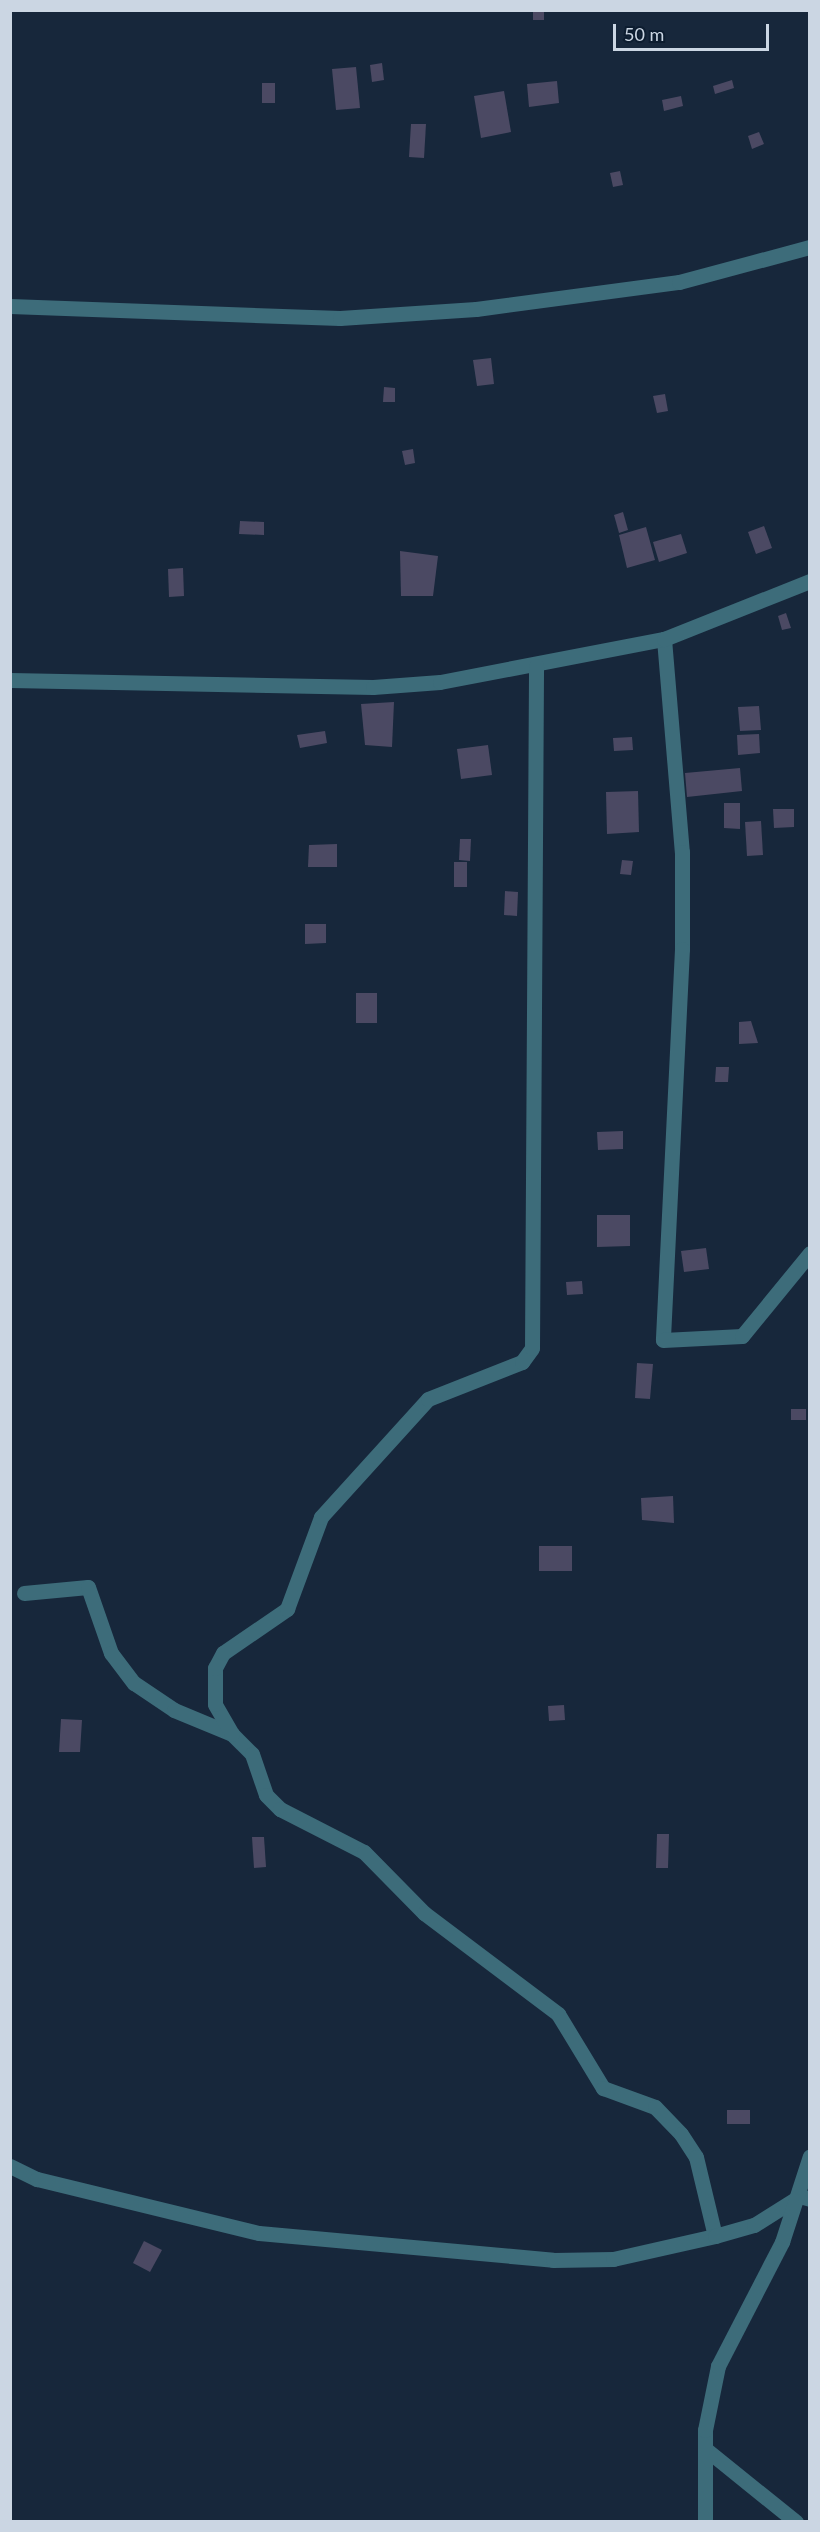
<!DOCTYPE html>
<style>
body{margin:0}
#map{position:relative;width:820px;height:2532px;overflow:hidden;background:#17273b;font-family:Lato,sans-serif}
div>[style]{position:absolute}
[style*='--x']{left:calc(var(--x)*1px);top:calc(var(--y)*1px);width:calc(var(--w)*1px);rotate:calc(var(--a)*1deg)}
.building>*{inset:0;background:#4b4963}
.minor>*{height:15px;margin:-7.5px;padding:0 7.5px;transform-origin:7.5px;border-radius:7.5px;background:#3d6c7a}
span{translate:-50% -50%;white-space:nowrap;text-align:center;line-height:1.15;-webkit-text-stroke:4.5px #0d1d30;paint-order:stroke}
.frame{position:absolute;inset:0;border:12px solid #cbd6e3;pointer-events:none}
.scale{position:absolute;left:613px;top:24px;width:156px;height:27px;box-sizing:border-box;border:3px solid #cbd6e3;border-top:0;padding-left:8px;font-size:18px;line-height:21px;white-space:nowrap;color:#cbd6e3;-webkit-text-stroke:4px #0d1d30;paint-order:stroke}
</style>
<div id="map">
<div class="building">
<i style="clip-path:polygon(533px 10px,544px 10px,544px 20px,533px 20px)"></i>
<i style="clip-path:polygon(382px 63px,384px 80px,372px 82px,370px 65px)"></i>
<i style="clip-path:polygon(356px 67px,360px 108px,336px 110px,332px 69px)"></i>
<i style="clip-path:polygon(732px 80px,734px 88px,715px 94px,713px 86px)"></i>
<i style="clip-path:polygon(557px 81px,559px 103px,529px 107px,527px 84px)"></i>
<i style="clip-path:polygon(262px 83px,275px 83px,275px 103px,262px 103px)"></i>
<i style="clip-path:polygon(504px 91px,511px 132px,481px 138px,474px 96px)"></i>
<i style="clip-path:polygon(681px 96px,683px 106px,664px 111px,662px 100px)"></i>
<i style="clip-path:polygon(411px 124px,426px 124px,424px 158px,409px 157px)"></i>
<i style="clip-path:polygon(759px 132px,764px 144px,752px 149px,748px 136px)"></i>
<i style="clip-path:polygon(620px 171px,623px 185px,613px 187px,610px 173px)"></i>
<i style="clip-path:polygon(491px 358px,494px 384px,477px 386px,473px 360px)"></i>
<i style="clip-path:polygon(384px 387px,395px 388px,395px 402px,383px 402px)"></i>
<i style="clip-path:polygon(665px 394px,668px 411px,657px 413px,653px 396px)"></i>
<i style="clip-path:polygon(413px 449px,415px 463px,405px 465px,402px 451px)"></i>
<i style="clip-path:polygon(623px 512px,628px 530px,619px 533px,614px 515px)"></i>
<i style="clip-path:polygon(240px 521px,264px 522px,264px 535px,239px 534px)"></i>
<i style="clip-path:polygon(764px 526px,772px 548px,756px 554px,748px 532px)"></i>
<i style="clip-path:polygon(646px 527px,655px 560px,627px 568px,619px 535px)"></i>
<i style="clip-path:polygon(681px 534px,687px 553px,659px 562px,653px 542px)"></i>
<i style="clip-path:polygon(400px 551px,438px 556px,433px 596px,401px 596px)"></i>
<i style="clip-path:polygon(183px 568px,184px 596px,169px 597px,168px 569px)"></i>
<i style="clip-path:polygon(786px 613px,791px 628px,782px 630px,778px 616px)"></i>
<i style="clip-path:polygon(394px 702px,392px 747px,365px 745px,361px 704px)"></i>
<i style="clip-path:polygon(759px 706px,761px 730px,740px 731px,738px 707px)"></i>
<i style="clip-path:polygon(325px 731px,327px 743px,300px 748px,297px 735px)"></i>
<i style="clip-path:polygon(759px 734px,760px 753px,738px 755px,737px 735px)"></i>
<i style="clip-path:polygon(632px 737px,633px 750px,614px 751px,613px 738px)"></i>
<i style="clip-path:polygon(488px 745px,492px 775px,461px 779px,457px 749px)"></i>
<i style="clip-path:polygon(740px 768px,742px 791px,687px 797px,685px 773px)"></i>
<i style="clip-path:polygon(638px 791px,639px 832px,607px 834px,606px 792px)"></i>
<i style="clip-path:polygon(724px 803px,740px 803px,740px 829px,724px 828px)"></i>
<i style="clip-path:polygon(773px 809px,794px 809px,794px 827px,774px 828px)"></i>
<i style="clip-path:polygon(761px 821px,763px 855px,747px 856px,745px 822px)"></i>
<i style="clip-path:polygon(460px 839px,471px 839px,470px 861px,459px 860px)"></i>
<i style="clip-path:polygon(337px 844px,337px 867px,308px 867px,309px 845px)"></i>
<i style="clip-path:polygon(622px 860px,633px 861px,631px 875px,620px 874px)"></i>
<i style="clip-path:polygon(454px 862px,467px 862px,467px 887px,454px 887px)"></i>
<i style="clip-path:polygon(505px 891px,518px 892px,517px 916px,504px 915px)"></i>
<i style="clip-path:polygon(305px 924px,326px 924px,326px 943px,305px 944px)"></i>
<i style="clip-path:polygon(356px 993px,377px 993px,377px 1023px,356px 1023px)"></i>
<i style="clip-path:polygon(751px 1021px,758px 1043px,739px 1044px,739px 1022px)"></i>
<i style="clip-path:polygon(716px 1067px,729px 1067px,728px 1082px,715px 1082px)"></i>
<i style="clip-path:polygon(623px 1131px,623px 1149px,598px 1150px,597px 1132px)"></i>
<i style="clip-path:polygon(597px 1215px,630px 1215px,630px 1246px,597px 1247px)"></i>
<i style="clip-path:polygon(706px 1248px,709px 1269px,684px 1272px,681px 1251px)"></i>
<i style="clip-path:polygon(582px 1281px,583px 1294px,567px 1295px,566px 1282px)"></i>
<i style="clip-path:polygon(637px 1363px,653px 1364px,650px 1399px,635px 1398px)"></i>
<i style="clip-path:polygon(791px 1409px,806px 1409px,806px 1420px,791px 1420px)"></i>
<i style="clip-path:polygon(673px 1496px,674px 1523px,642px 1520px,641px 1498px)"></i>
<i style="clip-path:polygon(539px 1546px,572px 1546px,572px 1571px,539px 1571px)"></i>
<i style="clip-path:polygon(564px 1705px,565px 1720px,549px 1721px,548px 1706px)"></i>
<i style="clip-path:polygon(61px 1719px,82px 1720px,80px 1752px,59px 1752px)"></i>
<i style="clip-path:polygon(657px 1834px,669px 1834px,668px 1868px,656px 1868px)"></i>
<i style="clip-path:polygon(252px 1837px,264px 1837px,266px 1867px,254px 1868px)"></i>
<i style="clip-path:polygon(727px 2110px,750px 2110px,750px 2124px,727px 2124px)"></i>
<i style="clip-path:polygon(144px 2241px,162px 2250px,150px 2272px,133px 2263px)"></i>
</div>
<div class="minor">
<i style="--x:10;--y:306;--w:330;--a:2.1"></i>
<i style="--x:340;--y:318;--w:136;--a:-3.8"></i>
<i style="--x:476;--y:309;--w:205;--a:-7.6"></i>
<i style="--x:679;--y:282;--w:136;--a:-15"></i>
<i style="--x:664;--y:639;--w:214;--a:85.2"></i>
<i style="--x:682;--y:852;--w:97;--a:90"></i>
<i style="--x:682;--y:949;--w:391;--a:92.8"></i>
<i style="--x:663;--y:1340;--w:79;--a:-2.9"></i>
<i style="--x:742;--y:1336;--w:107;--a:-50.7"></i>
<i style="--x:10;--y:680;--w:363;--a:1.1"></i>
<i style="--x:373;--y:687;--w:67;--a:-4.3"></i>
<i style="--x:440;--y:682;--w:228;--a:-10.9"></i>
<i style="--x:664;--y:639;--w:157;--a:-21.7"></i>
<i style="--x:24;--y:1593;--w:64;--a:-5.4"></i>
<i style="--x:88;--y:1587;--w:70;--a:70.8"></i>
<i style="--x:111;--y:1653;--w:38;--a:53"></i>
<i style="--x:134;--y:1683;--w:48;--a:34"></i>
<i style="--x:174;--y:1710;--w:63;--a:22.5"></i>
<i style="--x:232;--y:1734;--w:28;--a:45"></i>
<i style="--x:252;--y:1754;--w:43;--a:71.1"></i>
<i style="--x:266;--y:1795;--w:20;--a:45"></i>
<i style="--x:280;--y:1809;--w:94;--a:27.1"></i>
<i style="--x:364;--y:1852;--w:86;--a:45.5"></i>
<i style="--x:424;--y:1913;--w:168;--a:37"></i>
<i style="--x:558;--y:2014;--w:87;--a:58.7"></i>
<i style="--x:603;--y:2088;--w:55;--a:20.1"></i>
<i style="--x:655;--y:2107;--w:37;--a:46"></i>
<i style="--x:681;--y:2134;--w:27;--a:57"></i>
<i style="--x:696;--y:2157;--w:81;--a:76.5"></i>
<i style="--x:232;--y:1734;--w:34;--a:-120"></i>
<i style="--x:215;--y:1704;--w:36;--a:-90"></i>
<i style="--x:215;--y:1668;--w:17;--a:-62"></i>
<i style="--x:223;--y:1653;--w:78;--a:-34.5"></i>
<i style="--x:287;--y:1609;--w:98;--a:-69.7"></i>
<i style="--x:321;--y:1517;--w:159;--a:-47.8"></i>
<i style="--x:428;--y:1399;--w:101;--a:-21.5"></i>
<i style="--x:522;--y:1362;--w:17;--a:-54"></i>
<i style="--x:532;--y:1348;--w:682;--a:-89.66"></i>
<i style="--x:10;--y:2166;--w:30;--a:26"></i>
<i style="--x:37;--y:2179;--w:228;--a:13.7"></i>
<i style="--x:259;--y:2233;--w:295;--a:5.2"></i>
<i style="--x:553;--y:2260;--w:60;--a:-1"></i>
<i style="--x:613;--y:2259;--w:105;--a:-12.7"></i>
<i style="--x:715;--y:2236;--w:41;--a:-15.8"></i>
<i style="--x:754;--y:2225;--w:54;--a:-32.2"></i>
<i style="--x:800;--y:2196;--w:10;--a:17"></i>
<i style="--x:708;--y:2451;--w:113;--a:38.9"></i>
<i style="--x:705;--y:2522;--w:92;--a:-90"></i>
<i style="--x:705;--y:2430;--w:65;--a:-78.5"></i>
<i style="--x:718;--y:2366;--w:140;--a:-62.7"></i>
<i style="--x:782;--y:2242;--w:90;--a:-72"></i>
</div>
<div class="frame"></div>
<div class="scale">50 m</div>
</div>
